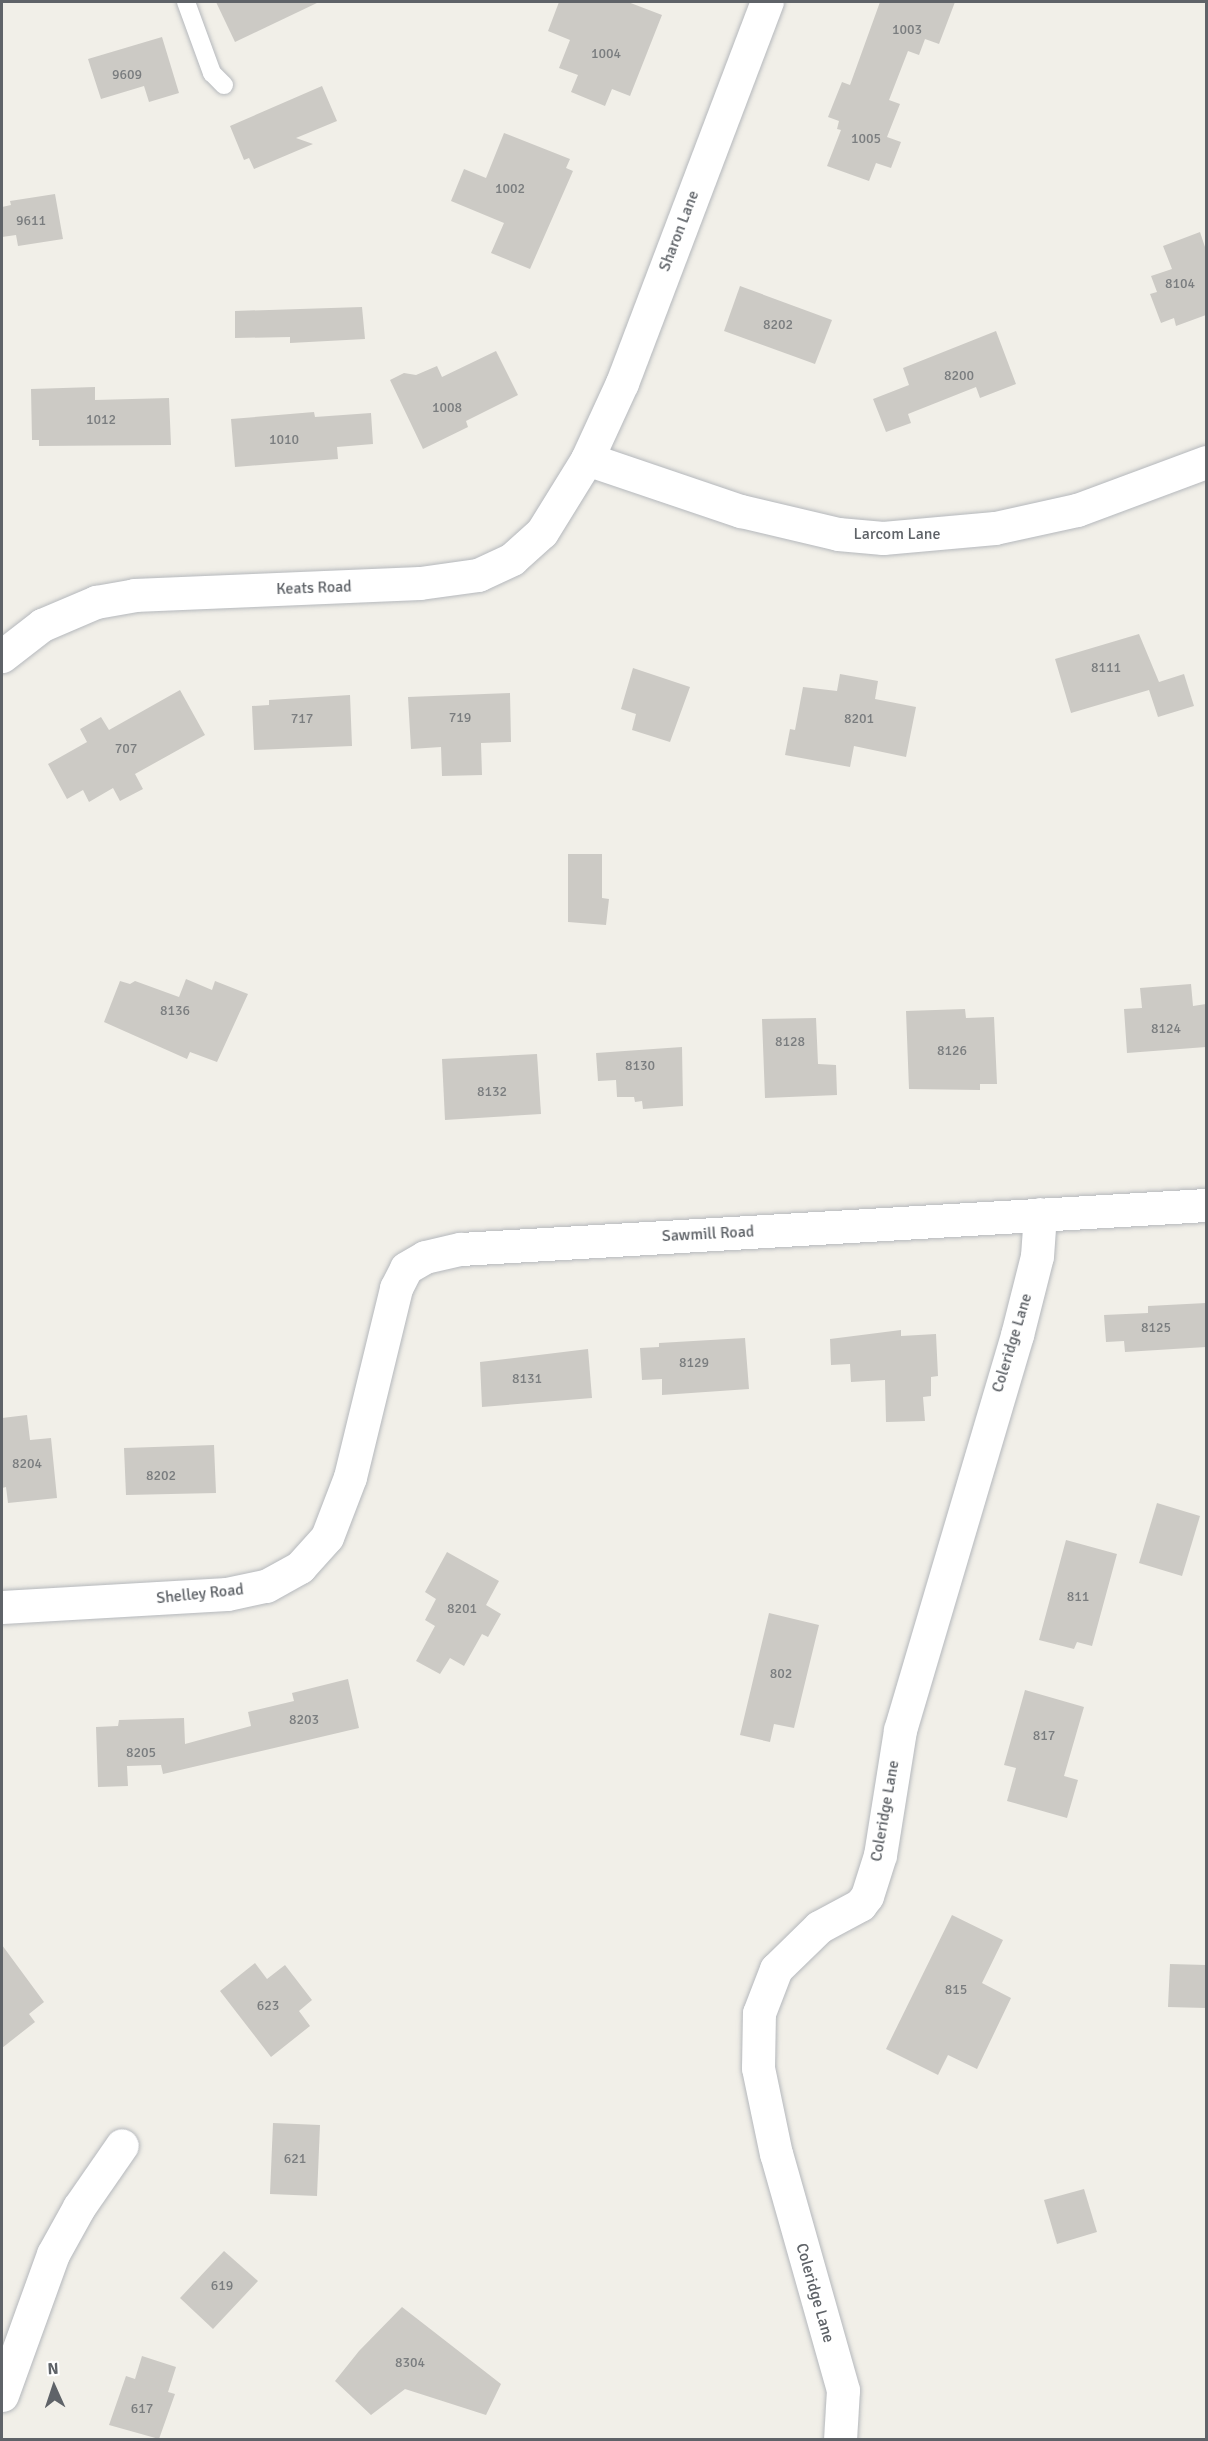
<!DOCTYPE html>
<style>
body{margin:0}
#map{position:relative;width:1208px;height:2441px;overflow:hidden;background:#f1efe8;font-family:Signika,sans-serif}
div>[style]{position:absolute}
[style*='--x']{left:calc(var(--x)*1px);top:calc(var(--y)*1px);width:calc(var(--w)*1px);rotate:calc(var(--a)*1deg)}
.building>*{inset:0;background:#cccac5}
.roads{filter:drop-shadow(0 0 2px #b5b8bc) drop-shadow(0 0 2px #b5b8bc)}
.service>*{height:18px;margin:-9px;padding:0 9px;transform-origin:9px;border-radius:9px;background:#fff}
.minor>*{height:33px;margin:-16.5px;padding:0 16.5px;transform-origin:16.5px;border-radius:16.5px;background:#fff}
span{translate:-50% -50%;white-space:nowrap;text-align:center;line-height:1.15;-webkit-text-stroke:4.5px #fff;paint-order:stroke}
.number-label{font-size:14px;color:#7a7d7f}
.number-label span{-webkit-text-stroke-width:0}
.street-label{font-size:16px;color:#5f6368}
.frame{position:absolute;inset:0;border:3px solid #5f6368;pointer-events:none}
.north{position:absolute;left:24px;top:2357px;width:60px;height:60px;-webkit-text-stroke:4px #fff;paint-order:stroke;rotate:357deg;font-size:16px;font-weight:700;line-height:24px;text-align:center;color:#5f6368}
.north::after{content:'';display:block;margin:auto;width:21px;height:27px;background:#5f6368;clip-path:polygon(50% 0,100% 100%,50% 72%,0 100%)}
</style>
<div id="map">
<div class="building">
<i style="clip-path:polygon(216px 2px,319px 2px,235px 42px)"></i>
<i style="clip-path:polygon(559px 2px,628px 2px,662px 15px,630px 96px,612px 89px,605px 106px,571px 92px,578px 75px,559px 68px,570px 40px,548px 31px)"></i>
<i style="clip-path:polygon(880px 2px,955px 2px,939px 44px,925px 39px,919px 55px,908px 51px,889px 100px,900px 104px,887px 137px,901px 142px,891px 168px,876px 163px,869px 181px,827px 166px,841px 130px,837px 129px,839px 121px,828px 117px,842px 82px,850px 85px)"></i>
<i style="clip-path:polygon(162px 37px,179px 93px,149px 102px,144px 86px,101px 99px,88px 59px)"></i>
<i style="clip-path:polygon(322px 86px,337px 121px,296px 138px,313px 144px,254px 169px,249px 158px,244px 160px,230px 126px)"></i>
<i style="clip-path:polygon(504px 133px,570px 159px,566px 168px,573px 171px,530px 269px,491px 253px,504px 223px,451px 201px,464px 169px,486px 178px)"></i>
<i style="clip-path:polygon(55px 194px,63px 239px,18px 246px,16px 235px,2px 237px,2px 207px,11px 205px,10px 201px)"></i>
<i style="clip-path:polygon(1200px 232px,1206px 250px,1206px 315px,1176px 326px,1174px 318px,1161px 323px,1150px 294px,1157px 292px,1151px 276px,1172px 269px,1163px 246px)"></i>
<i style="clip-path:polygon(740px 286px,832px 320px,815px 364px,724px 331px)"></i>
<i style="clip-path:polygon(362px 307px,365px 339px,290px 343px,290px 337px,235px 338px,235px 311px)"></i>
<i style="clip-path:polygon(996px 331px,1016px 384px,980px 398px,976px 387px,908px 414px,911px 423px,886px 432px,873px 399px,909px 385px,903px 368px)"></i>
<i style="clip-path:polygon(496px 351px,518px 395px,466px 421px,468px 427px,423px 449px,390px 380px,404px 373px,416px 375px,437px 366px,442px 377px)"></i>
<i style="clip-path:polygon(95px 387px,95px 400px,169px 398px,171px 445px,39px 446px,39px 440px,32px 440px,31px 389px)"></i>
<i style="clip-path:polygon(314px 412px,315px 417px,371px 413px,373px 444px,337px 447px,338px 459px,235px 467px,231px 419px)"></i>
<i style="clip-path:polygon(1139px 634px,1159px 682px,1184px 674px,1194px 706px,1158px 717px,1149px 690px,1071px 713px,1055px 659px)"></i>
<i style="clip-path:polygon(633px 668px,690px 687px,670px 742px,632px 730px,636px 714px,621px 709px)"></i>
<i style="clip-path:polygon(840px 674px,878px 681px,875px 699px,916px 707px,906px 757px,854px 746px,850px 767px,785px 755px,790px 729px,795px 730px,803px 687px,837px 691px)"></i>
<i style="clip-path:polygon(180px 690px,205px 735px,135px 774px,143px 789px,120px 801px,113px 788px,89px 802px,83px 790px,67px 799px,48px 764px,87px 742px,80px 729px,101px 717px,109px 730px)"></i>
<i style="clip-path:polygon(510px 693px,511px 742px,481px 743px,482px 775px,442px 776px,441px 747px,411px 749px,408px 697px)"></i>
<i style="clip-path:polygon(350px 695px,352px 746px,254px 750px,252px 706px,269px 705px,269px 700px)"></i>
<i style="clip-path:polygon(568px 854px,602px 854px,602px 898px,609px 899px,606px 925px,568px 922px)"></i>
<i style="clip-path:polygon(186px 979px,212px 990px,215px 981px,248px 994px,217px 1062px,190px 1052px,187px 1059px,104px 1022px,120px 981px,130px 984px,135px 981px,179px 997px)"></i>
<i style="clip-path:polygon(1191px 984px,1193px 1006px,1206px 1004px,1206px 1047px,1127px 1053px,1124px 1009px,1142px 1008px,1140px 988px)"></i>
<i style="clip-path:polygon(965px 1009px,966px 1018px,994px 1017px,997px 1084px,980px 1084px,980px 1090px,909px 1089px,906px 1011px)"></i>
<i style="clip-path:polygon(816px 1018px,818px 1064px,836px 1065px,837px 1095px,765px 1098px,762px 1019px)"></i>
<i style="clip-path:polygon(682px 1047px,683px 1106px,643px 1109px,642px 1101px,635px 1102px,634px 1097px,617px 1097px,616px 1080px,598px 1081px,596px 1053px)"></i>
<i style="clip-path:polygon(537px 1054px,541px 1114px,445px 1120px,442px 1059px)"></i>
<i style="clip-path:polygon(1206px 1303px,1206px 1347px,1125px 1352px,1124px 1341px,1106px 1342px,1104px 1315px,1148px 1313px,1148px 1306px)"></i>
<i style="clip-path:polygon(901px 1330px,901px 1336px,936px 1334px,938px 1376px,931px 1377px,931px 1396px,923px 1397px,925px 1421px,886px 1422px,885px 1380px,851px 1382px,850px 1364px,831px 1365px,830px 1339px)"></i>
<i style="clip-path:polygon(745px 1338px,749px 1389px,662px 1395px,662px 1379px,642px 1380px,640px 1348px,659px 1347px,659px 1343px)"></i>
<i style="clip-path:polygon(588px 1349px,592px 1398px,482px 1407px,480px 1362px)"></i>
<i style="clip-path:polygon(27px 1415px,30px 1440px,51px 1438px,57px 1498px,8px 1503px,6px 1487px,2px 1488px,2px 1418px)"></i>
<i style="clip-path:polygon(214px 1445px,216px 1493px,126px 1495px,124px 1448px)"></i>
<i style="clip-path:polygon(1157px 1503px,1200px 1516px,1182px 1576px,1139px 1563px)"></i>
<i style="clip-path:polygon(1066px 1540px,1117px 1554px,1092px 1646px,1077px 1642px,1074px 1649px,1039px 1640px)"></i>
<i style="clip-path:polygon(447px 1552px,499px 1581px,486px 1605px,501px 1614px,488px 1637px,482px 1634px,464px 1666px,450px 1658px,440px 1674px,416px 1661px,435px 1626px,425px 1620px,436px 1599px,425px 1592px)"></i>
<i style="clip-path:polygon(769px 1613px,819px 1625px,794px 1728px,774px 1724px,770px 1742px,740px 1735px)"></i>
<i style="clip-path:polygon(348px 1679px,359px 1728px,163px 1774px,161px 1765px,127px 1766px,128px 1786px,98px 1787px,96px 1727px,118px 1726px,119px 1720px,184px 1718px,185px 1744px,251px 1726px,248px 1712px,294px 1701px,292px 1693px)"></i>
<i style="clip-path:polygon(1025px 1690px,1084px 1707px,1064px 1776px,1078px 1780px,1067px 1818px,1007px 1801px,1016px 1768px,1004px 1765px)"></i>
<i style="clip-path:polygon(952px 1915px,1003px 1940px,982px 1983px,1011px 1998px,977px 2069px,948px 2055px,938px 2075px,886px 2049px)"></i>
<i style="clip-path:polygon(2px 1945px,44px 2002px,29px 2014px,35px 2022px,2px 2048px)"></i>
<i style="clip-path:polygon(255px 1963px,267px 1979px,285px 1965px,312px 2000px,299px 2011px,310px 2026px,271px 2057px,220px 1991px)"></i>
<i style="clip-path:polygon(1170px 1964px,1206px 1965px,1206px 2008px,1168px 2007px)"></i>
<i style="clip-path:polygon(273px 2123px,320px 2125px,317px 2196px,270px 2194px)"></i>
<i style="clip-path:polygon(1084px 2189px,1097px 2232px,1057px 2244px,1044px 2200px)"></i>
<i style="clip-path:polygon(224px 2251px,258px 2281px,213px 2329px,180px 2298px)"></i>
<i style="clip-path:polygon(402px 2307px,501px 2384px,486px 2415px,405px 2389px,371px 2415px,335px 2381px,359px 2351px)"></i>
<i style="clip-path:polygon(142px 2356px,176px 2367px,168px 2392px,175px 2394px,159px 2439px,109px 2425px,126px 2376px,135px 2379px)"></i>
</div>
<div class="roads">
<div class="service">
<i style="--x:186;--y:2;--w:76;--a:69.9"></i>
<i style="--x:212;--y:73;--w:17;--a:45"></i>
</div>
<div class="minor">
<i style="--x:587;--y:459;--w:163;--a:18.7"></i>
<i style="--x:741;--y:511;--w:100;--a:13.3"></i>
<i style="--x:838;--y:534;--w:45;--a:5.1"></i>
<i style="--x:883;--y:538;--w:112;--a:-5.1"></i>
<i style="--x:995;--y:528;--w:84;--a:-12.4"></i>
<i style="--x:1077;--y:510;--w:138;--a:-20.4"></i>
<i style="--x:2;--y:656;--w:51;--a:-37.8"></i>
<i style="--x:42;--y:625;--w:59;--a:-23.1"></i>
<i style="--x:96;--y:602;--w:39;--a:-10"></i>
<i style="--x:134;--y:595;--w:286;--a:-2.4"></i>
<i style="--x:420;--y:583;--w:59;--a:-7.9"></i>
<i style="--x:478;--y:575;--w:38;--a:-25"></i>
<i style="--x:512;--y:559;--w:40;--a:-42"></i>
<i style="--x:542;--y:532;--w:86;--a:-58.3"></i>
<i style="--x:587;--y:459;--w:84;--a:-65.3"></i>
<i style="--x:622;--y:383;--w:408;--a:-69.2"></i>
<i style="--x:2;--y:1607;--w:225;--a:-3.3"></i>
<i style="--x:227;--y:1594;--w:40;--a:-12"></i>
<i style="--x:266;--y:1586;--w:39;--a:-29"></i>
<i style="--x:300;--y:1567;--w:40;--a:-48"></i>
<i style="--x:327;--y:1537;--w:64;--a:-69"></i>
<i style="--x:350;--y:1477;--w:195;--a:-76.3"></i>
<i style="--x:396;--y:1288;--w:22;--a:-63"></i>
<i style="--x:406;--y:1268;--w:22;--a:-30"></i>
<i style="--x:425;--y:1257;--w:37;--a:-13"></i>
<i style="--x:461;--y:1249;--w:746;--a:-3.38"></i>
<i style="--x:2;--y:2395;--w:150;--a:-70.1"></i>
<i style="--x:53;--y:2254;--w:54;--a:-61"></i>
<i style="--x:79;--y:2207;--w:75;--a:-55.3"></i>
<i style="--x:840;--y:2440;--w:50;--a:-86.6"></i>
<i style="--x:843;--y:2390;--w:245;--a:-105.8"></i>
<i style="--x:776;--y:2154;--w:88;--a:-101.8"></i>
<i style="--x:758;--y:2068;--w:55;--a:-89"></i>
<i style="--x:759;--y:2013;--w:47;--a:-68.9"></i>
<i style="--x:776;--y:1969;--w:60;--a:-44.3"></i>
<i style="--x:819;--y:1927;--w:47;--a:-28.2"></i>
<i style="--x:860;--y:1905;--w:11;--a:-52"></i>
<i style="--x:867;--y:1896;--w:43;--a:-72.4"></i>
<i style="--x:880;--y:1855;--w:127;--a:-80.9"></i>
<i style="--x:900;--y:1730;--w:412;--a:-73.5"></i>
<i style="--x:1017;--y:1335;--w:81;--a:-75.8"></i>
<i style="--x:1037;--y:1256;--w:42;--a:-85.9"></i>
</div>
</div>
<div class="number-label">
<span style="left:907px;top:30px">1003</span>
<span style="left:606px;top:54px">1004</span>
<span style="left:127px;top:75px">9609</span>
<span style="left:866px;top:139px">1005</span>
<span style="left:510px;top:189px">1002</span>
<span style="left:31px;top:221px">9611</span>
<span style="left:1180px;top:284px">8104</span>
<span style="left:778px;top:325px">8202</span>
<span style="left:959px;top:376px">8200</span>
<span style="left:447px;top:408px">1008</span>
<span style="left:101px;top:420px">1012</span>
<span style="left:284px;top:440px">1010</span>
<span style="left:1106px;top:668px">8111</span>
<span style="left:460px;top:718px">719</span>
<span style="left:302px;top:719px">717</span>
<span style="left:859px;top:719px">8201</span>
<span style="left:126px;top:749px">707</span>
<span style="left:175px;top:1011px">8136</span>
<span style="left:1166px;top:1029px">8124</span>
<span style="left:790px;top:1042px">8128</span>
<span style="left:952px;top:1051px">8126</span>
<span style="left:640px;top:1066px">8130</span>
<span style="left:492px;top:1092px">8132</span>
<span style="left:1156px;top:1328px">8125</span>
<span style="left:694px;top:1363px">8129</span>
<span style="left:527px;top:1379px">8131</span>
<span style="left:27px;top:1464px">8204</span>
<span style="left:161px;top:1476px">8202</span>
<span style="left:1078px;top:1597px">811</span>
<span style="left:462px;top:1609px">8201</span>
<span style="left:781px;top:1674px">802</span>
<span style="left:304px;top:1720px">8203</span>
<span style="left:1044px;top:1736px">817</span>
<span style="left:141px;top:1753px">8205</span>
<span style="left:956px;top:1990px">815</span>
<span style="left:268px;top:2006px">623</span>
<span style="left:295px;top:2159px">621</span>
<span style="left:222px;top:2286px">619</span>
<span style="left:410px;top:2363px">8304</span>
<span style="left:142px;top:2409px">617</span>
</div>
<div class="street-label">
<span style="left:679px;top:231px;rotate:-69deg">Sharon Lane</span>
<span style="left:897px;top:534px">Larcom Lane</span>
<span style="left:314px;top:588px;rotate:-2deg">Keats Road</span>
<span style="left:708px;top:1234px;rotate:-3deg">Sawmill Road</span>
<span style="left:1012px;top:1343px;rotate:-73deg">Coleridge Lane</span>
<span style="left:200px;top:1594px;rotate:-6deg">Shelley Road</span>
<span style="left:885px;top:1811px;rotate:-80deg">Coleridge Lane</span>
<span style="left:815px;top:2293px;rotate:74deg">Coleridge Lane</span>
</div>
<div class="frame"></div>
<div class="north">N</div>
</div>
